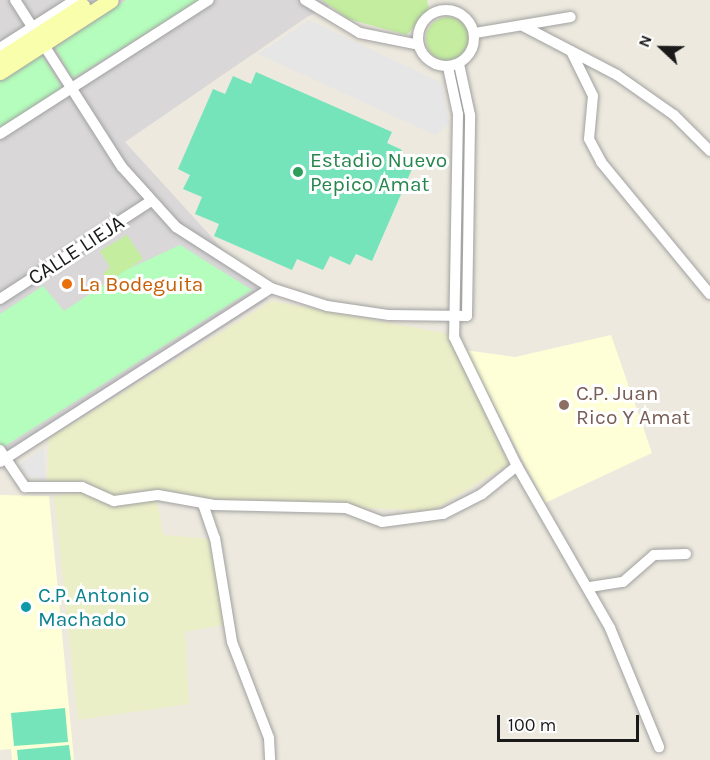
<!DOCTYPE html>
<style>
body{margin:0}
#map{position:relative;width:710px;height:760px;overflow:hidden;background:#ede9de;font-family:Karla,sans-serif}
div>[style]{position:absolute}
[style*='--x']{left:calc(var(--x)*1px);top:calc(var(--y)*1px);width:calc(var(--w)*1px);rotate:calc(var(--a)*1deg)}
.residential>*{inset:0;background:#d9d7d7}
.education>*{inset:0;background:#feffd6}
.farmland>*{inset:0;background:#ebefc7}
.grass>*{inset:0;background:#c4ed9f}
.round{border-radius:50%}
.park>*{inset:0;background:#b5fdbc}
.pitch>*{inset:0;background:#75e4bb}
.parking>*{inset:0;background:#e6e6e6}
.roads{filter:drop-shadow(0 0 2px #a1a1a1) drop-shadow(0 0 2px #a1a1a1)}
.street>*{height:10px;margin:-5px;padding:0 5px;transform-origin:5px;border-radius:5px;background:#fff}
.street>.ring{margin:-5px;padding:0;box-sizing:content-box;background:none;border:10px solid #fff;border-radius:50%}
.secondary>*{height:15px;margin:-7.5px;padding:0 7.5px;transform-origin:7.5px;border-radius:7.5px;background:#f9feac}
.dots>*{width:16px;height:16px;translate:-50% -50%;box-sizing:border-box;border:3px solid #fff;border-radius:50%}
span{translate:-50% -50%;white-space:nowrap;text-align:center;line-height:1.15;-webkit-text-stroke:6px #fff;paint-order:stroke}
.leisure-label{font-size:21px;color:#27864d}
.left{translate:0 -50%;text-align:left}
.street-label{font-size:21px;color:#1a1a1a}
.food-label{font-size:21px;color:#c56008}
.education-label{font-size:21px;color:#785e54}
.culture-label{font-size:21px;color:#0d838f}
.north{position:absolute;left:632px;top:18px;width:60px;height:60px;-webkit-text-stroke:4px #fff;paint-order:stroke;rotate:292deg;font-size:16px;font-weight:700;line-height:24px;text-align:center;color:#1a1a1a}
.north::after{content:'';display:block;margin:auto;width:21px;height:27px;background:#1a1a1a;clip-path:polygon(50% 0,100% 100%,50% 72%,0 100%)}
.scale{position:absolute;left:497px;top:715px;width:142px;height:27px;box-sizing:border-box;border:3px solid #1a1a1a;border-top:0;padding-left:8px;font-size:18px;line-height:21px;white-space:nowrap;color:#1a1a1a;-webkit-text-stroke:4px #fff;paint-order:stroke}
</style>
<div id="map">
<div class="residential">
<i style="clip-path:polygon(0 0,342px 0,307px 17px,125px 142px,268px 299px,0 469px)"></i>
</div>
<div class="education">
<i style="clip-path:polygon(611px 335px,652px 453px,545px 503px,465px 350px,515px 357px)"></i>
<i style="clip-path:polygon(0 495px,49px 496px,74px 760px,12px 760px,11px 749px,0 750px)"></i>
</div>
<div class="farmland">
<i style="clip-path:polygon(272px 301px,449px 334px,509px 464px,432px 511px,112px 497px,83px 481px,47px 483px,49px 438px)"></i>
<i style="clip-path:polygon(79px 492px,101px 500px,157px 500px,163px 535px,211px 539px,227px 624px,185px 632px,189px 704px,78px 720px,54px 496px)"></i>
</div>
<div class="grass">
<i style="clip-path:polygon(322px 0,427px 0,429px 10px,407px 35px,348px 19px)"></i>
<i class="round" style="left:426px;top:17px;width:44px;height:44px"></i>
<i style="clip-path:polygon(127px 235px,143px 259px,110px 281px,103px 274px,110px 267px,100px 251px)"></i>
</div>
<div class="park">
<i style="clip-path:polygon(126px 0,200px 0,72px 79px,55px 47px)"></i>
<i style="clip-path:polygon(41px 53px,63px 89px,0 130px,0 80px)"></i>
<i style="clip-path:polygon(180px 245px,252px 290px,0 449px,0 314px,43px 286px,64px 311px,126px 270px)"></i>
</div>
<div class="pitch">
<i style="clip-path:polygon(256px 72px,392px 132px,387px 143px,402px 150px,396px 162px,412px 169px,372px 261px,356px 254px,350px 265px,330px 256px,323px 270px,297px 259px,292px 270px,214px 236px,219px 224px,195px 214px,202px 197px,183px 189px,190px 175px,178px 169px,213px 89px,225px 94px,233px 76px,251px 84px)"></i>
<i style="clip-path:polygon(65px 708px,68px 742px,14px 746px,11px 713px)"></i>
<i style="clip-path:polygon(69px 745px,71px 760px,18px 760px,17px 750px)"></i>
</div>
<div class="parking">
<i style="clip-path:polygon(309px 20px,442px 83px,449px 124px,435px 135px,258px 54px)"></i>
<i style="clip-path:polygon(44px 448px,45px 480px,28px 477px,18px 465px)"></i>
</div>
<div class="roads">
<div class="street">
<i style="--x:15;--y:0;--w:198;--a:57.4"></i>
<i style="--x:122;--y:167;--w:81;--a:48"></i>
<i style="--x:176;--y:227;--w:113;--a:32.7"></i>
<i style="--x:271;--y:288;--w:59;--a:17.8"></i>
<i style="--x:327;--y:306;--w:63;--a:8.3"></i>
<i style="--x:389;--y:315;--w:78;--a:0.7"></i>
<i style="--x:467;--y:316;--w:201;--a:-89.1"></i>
<i style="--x:470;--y:115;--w:52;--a:-102.2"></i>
<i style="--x:305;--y:0;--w:64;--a:31"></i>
<i style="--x:360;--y:33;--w:60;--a:11.5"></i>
<i class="ring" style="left:418px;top:10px;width:46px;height:46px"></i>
<i style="--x:523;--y:26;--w:106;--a:27.5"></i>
<i style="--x:617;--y:75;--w:70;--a:35.1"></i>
<i style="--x:674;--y:115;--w:51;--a:45"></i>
<i style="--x:475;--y:33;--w:97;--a:-9.5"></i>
<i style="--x:0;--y:48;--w:89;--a:-32.6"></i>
<i style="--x:571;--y:51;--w:50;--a:63.9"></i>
<i style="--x:593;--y:96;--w:43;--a:95.3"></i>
<i style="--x:589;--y:139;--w:26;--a:62"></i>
<i style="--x:601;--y:162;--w:171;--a:50.5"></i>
<i style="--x:448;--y:67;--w:48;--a:78"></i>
<i style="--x:458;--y:114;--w:223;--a:91"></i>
<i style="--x:454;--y:337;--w:144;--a:64"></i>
<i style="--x:517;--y:466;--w:187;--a:60.1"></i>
<i style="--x:610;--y:628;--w:129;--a:67.6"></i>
<i style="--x:0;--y:134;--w:248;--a:-32.7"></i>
<i style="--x:0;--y:299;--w:180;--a:-33"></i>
<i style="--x:0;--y:450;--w:45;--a:56"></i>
<i style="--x:25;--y:487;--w:57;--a:0"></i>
<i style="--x:82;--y:487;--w:35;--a:24"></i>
<i style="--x:114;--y:501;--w:44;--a:-7.8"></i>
<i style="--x:158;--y:495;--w:57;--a:10.1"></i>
<i style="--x:214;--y:505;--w:132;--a:1.3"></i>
<i style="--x:346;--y:508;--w:39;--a:21"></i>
<i style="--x:382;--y:522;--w:62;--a:-7.5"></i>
<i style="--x:443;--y:514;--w:44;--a:-27.1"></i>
<i style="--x:482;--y:494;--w:45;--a:-38.7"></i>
<i style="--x:0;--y:462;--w:322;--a:-32.7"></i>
<i style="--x:203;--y:504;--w:36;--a:71"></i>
<i style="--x:215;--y:538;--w:105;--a:80.7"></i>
<i style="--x:232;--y:642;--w:103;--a:68.9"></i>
<i style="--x:269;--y:738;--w:22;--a:87"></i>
<i style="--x:590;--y:587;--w:33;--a:-9"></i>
<i style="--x:623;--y:582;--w:41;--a:-41.1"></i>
<i style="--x:654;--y:555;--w:32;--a:-2"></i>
</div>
<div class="secondary">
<i style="--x:0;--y:59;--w:98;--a:-32.9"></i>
<i style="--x:0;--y:72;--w:132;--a:-33"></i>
</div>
</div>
<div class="dots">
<i style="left:298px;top:172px;background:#2e9e5b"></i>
<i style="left:67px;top:284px;background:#e8710a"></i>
<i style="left:564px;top:405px;background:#8d6e63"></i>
<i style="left:26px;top:607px;background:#0f9aa8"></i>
</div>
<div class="leisure-label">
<span class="left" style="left:310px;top:172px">Estadio Nuevo<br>Pepico Amat</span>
</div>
<div class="street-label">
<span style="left:76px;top:250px;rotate:-33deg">CALLE LIEJA</span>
</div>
<div class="food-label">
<span class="left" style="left:79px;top:284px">La Bodeguita</span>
</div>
<div class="education-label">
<span class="left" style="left:576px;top:405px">C.P. Juan<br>Rico Y Amat</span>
</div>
<div class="culture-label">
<span class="left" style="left:38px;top:607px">C.P. Antonio<br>Machado</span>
</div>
<div class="north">N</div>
<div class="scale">100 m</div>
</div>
